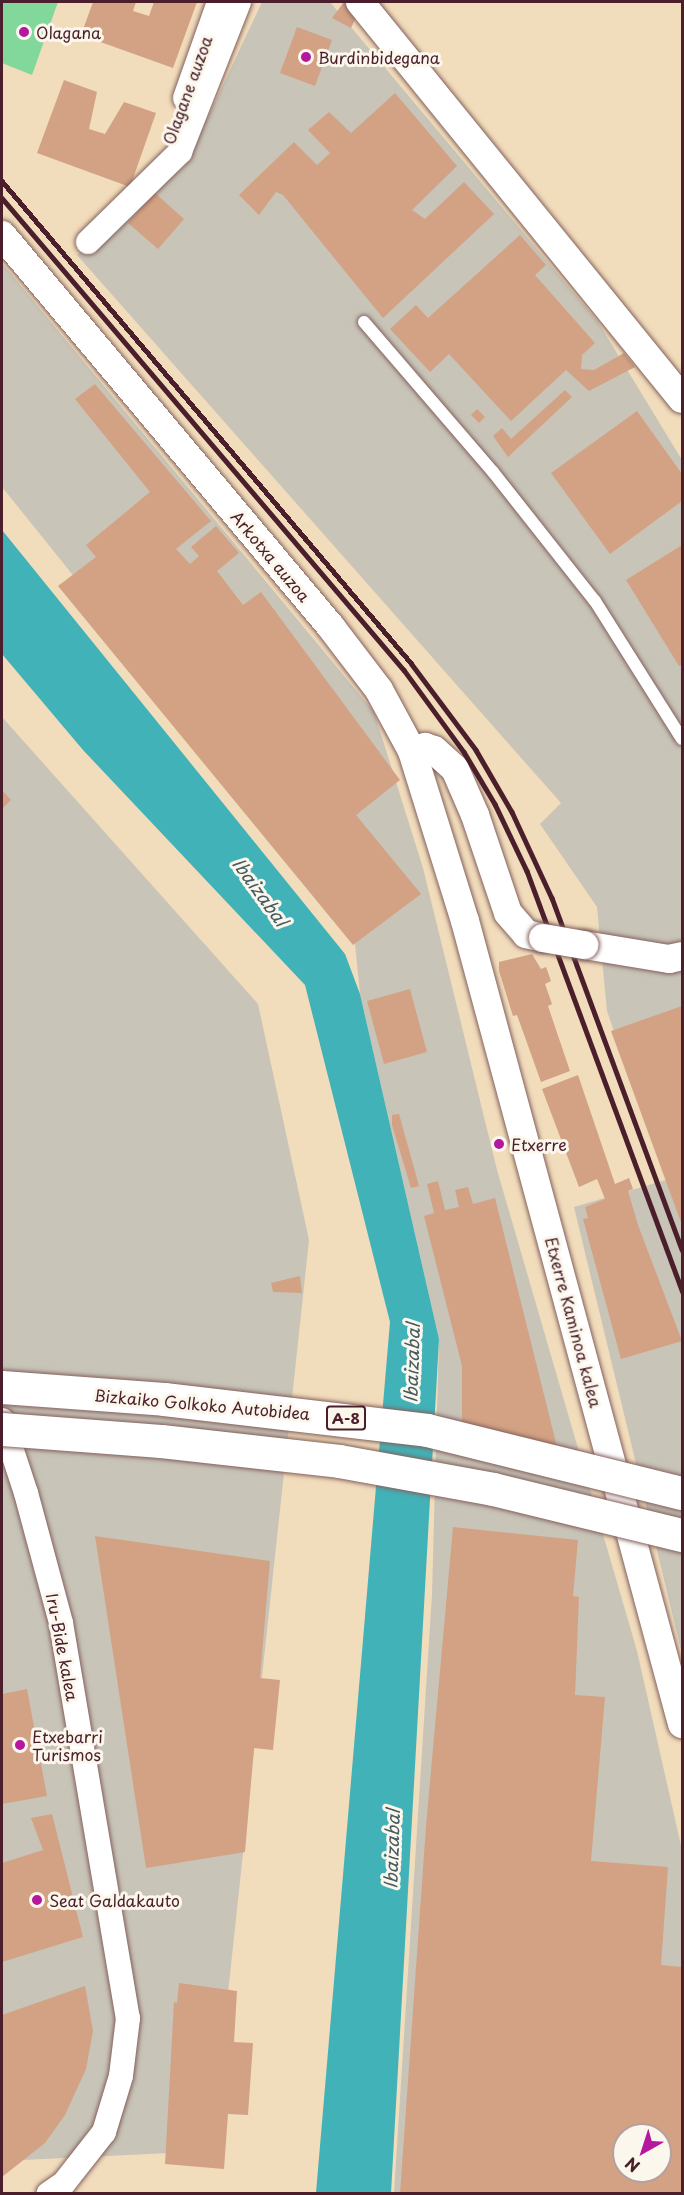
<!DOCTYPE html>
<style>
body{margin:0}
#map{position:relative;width:684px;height:2195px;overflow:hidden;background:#f1dcbb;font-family:"Playpen Sans",sans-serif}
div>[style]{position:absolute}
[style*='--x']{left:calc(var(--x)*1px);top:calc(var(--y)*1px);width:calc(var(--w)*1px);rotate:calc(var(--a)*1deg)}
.industrial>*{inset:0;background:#c8c4b8}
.green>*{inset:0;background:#82d89b}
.water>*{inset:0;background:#41b2b8}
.building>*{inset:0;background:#d3a284}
.roads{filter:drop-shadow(0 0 2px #84615d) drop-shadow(0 0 2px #84615d)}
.service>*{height:12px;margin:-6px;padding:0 6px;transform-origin:6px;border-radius:6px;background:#fff}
.minor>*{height:24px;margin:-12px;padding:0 12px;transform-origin:12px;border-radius:12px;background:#fff}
.tertiary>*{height:28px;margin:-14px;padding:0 14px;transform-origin:14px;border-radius:14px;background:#fff}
.rail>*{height:4.5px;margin:-2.25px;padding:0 2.25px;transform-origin:2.25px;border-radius:2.25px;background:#4a1f2b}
.bridges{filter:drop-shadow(0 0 2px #84615d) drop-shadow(0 0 2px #84615d)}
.tertiary-bridge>*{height:28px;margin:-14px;padding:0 14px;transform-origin:14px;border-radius:14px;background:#fff}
.motorway-bridge>*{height:33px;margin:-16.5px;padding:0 16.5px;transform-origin:16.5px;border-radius:16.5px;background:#fff}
.dots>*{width:16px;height:16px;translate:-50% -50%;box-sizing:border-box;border:3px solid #fbf7ec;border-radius:50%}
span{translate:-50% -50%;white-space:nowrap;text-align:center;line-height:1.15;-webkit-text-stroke:6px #fbf7ec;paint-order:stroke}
.shield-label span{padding:2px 4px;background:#fbf7ec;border:2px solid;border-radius:4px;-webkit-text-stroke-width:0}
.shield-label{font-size:15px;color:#4a1f2b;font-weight:700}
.poi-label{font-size:16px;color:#4a1f2b}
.left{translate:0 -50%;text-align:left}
.street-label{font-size:16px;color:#4a1f2b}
.water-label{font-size:18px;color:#465a63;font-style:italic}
.frame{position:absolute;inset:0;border:3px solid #4a1f2b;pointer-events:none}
.north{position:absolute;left:612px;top:2123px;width:60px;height:60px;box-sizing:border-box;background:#fbf7ec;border:2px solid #b4a19f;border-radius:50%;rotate:219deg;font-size:16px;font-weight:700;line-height:24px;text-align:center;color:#4a1f2b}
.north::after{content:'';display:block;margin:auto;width:21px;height:27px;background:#b5179e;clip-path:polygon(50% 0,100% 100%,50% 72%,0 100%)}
</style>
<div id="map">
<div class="industrial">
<i style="clip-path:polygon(262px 2px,330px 2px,598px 322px,682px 460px,682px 1654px,574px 1207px,666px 1180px,607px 1011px,597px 907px,540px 824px,561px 803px,77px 255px,185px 166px)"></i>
<i style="clip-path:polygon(evenodd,2px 263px,374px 712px,423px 868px,497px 1170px,637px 1651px,682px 1850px,682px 2193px,394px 2193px,432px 1594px,439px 1339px,360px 994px,353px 923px,2px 487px,2px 263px,624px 2135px,660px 2135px,660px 2171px,624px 2171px,624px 2135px)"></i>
<i style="clip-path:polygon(2px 717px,258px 1004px,309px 1240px,211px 2151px,2px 2161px)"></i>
</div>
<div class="green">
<i style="clip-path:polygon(2px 2px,58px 2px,32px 75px,2px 63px)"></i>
</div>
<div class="water">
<i style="clip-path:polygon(2px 530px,345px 954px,360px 994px,439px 1339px,391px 2193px,316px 2193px,390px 1322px,305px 985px,83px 750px,2px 654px)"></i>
</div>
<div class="building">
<i style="clip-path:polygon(93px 2px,136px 2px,133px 11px,149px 16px,154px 2px,197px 2px,173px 68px,81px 35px)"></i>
<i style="clip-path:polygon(344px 2px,356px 17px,351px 28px,332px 18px)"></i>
<i style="clip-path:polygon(297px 27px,332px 40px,315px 86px,280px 73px)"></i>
<i style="clip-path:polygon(64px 80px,97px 92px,89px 129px,105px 134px,124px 102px,156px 113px,130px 187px,37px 153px)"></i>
<i style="clip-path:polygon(395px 93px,457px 166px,412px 210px,425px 219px,464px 182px,494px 214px,383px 318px,283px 195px,276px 192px,259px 215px,239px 195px,294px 142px,317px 165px,330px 153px,308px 130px,329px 112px,351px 133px)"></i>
<i style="clip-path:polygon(155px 193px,184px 219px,158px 249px,128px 223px)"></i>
<i style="clip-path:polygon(520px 235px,546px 265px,535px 275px,595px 343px,582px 355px,581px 369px,594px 370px,624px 353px,635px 367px,589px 391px,566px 370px,511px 421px,449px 354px,430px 372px,390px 329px,416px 305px,428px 318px)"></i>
<i style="clip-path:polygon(95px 384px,211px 521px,176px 549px,190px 564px,199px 556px,191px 547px,216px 526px,239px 553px,217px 571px,243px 605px,261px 592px,400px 780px,356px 815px,421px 894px,353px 945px,58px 586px,96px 557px,86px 545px,150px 492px,75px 399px)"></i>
<i style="clip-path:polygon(565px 390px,572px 397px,508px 457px,493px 436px,502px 428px,511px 439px)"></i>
<i style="clip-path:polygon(477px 409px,485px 417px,479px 423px,471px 415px)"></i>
<i style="clip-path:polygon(637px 411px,682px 474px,682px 501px,610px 554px,551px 473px)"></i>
<i style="clip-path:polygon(682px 545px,682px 664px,679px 666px,626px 580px)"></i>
<i style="clip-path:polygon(2px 790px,11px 800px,2px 809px)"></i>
<i style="clip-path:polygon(532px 954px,541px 969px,546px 967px,551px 981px,545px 984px,552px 1004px,548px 1006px,570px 1071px,541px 1082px,517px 1015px,513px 1016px,499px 971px,499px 962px)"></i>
<i style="clip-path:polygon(410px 989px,427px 1052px,384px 1064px,367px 1001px)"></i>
<i style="clip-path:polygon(682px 1006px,682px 1225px,611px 1031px)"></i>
<i style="clip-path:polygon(578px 1075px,615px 1184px,629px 1178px,633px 1189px,628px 1191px,638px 1225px,682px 1341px,621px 1359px,583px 1219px,588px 1218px,585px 1207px,605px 1199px,597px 1179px,579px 1187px,542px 1089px)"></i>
<i style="clip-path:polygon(399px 1114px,419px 1186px,411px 1188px,392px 1125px,392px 1115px)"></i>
<i style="clip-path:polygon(438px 1181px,445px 1210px,459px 1207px,455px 1190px,468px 1187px,473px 1204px,495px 1198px,558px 1451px,462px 1430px,462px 1366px,424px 1216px,434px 1213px,427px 1184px)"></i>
<i style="clip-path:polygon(300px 1276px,302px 1293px,273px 1292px,271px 1283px)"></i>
<i style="clip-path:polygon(evenodd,453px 1527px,578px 1540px,573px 1596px,579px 1597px,575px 1695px,605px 1697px,591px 1861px,668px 1867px,661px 1965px,682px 1967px,682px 2194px,400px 2194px,426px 1826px,453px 1527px,624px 2135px,660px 2135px,660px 2171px,624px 2171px,624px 2135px)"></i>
<i style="clip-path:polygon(95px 1536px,270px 1561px,260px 1678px,280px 1680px,273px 1750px,254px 1748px,245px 1852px,146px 1868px)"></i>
<i style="clip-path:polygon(27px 1689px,47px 1796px,2px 1804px,2px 1694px)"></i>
<i style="clip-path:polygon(52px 1814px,83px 1937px,2px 1962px,2px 1863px,43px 1850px,31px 1818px)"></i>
<i style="clip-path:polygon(179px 1983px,237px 1991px,234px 2042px,253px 2043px,248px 2115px,228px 2114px,224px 2169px,165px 2164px,174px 2002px,177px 2003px)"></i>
<i style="clip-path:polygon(85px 1986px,93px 2031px,86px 2069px,65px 2115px,45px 2143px,2px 2177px,2px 2015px)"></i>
</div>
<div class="roads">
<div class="service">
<i style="--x:364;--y:322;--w:198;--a:49.3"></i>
<i style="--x:493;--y:472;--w:164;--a:51.7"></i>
<i style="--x:595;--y:601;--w:163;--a:57.8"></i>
</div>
<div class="minor">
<i style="--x:185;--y:98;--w:102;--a:-70.5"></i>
<i style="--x:88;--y:242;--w:129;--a:-44.4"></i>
<i style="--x:180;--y:152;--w:161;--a:-68.5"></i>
<i style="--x:2;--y:1420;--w:77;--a:71.8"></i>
<i style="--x:26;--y:1493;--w:135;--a:74.9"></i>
<i style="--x:61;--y:1623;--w:401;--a:80.4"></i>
<i style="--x:128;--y:2018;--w:58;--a:96.9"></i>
<i style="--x:121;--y:2076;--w:59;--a:106.9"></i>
<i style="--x:104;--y:2132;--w:65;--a:128.1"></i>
<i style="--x:64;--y:2183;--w:19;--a:145"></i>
</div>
<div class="tertiary">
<i style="--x:360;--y:2;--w:511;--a:50.96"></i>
<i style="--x:2;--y:235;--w:512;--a:49.99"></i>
<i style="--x:331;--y:627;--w:79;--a:52.7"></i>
<i style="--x:379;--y:690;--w:69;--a:61.6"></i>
<i style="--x:412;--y:751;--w:178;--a:72.7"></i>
<i style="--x:465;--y:921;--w:832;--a:74.88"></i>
<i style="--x:412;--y:751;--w:14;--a:-17"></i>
<i style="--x:425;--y:747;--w:9;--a:18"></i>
<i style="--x:434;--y:750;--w:28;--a:42"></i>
<i style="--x:455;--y:769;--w:50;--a:66.5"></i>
<i style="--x:475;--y:815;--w:103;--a:71.4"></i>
<i style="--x:508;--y:913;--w:28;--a:49"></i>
<i style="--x:526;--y:934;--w:17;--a:13"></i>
<i style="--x:584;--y:945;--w:86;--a:9.4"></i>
<i style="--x:669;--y:959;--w:13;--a:-13"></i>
</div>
</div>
<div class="rail">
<i style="--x:2;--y:181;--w:632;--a:49.68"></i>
<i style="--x:411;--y:663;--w:109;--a:53.2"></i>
<i style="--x:476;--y:750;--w:72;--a:59.9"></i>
<i style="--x:512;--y:812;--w:95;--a:65.1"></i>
<i style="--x:552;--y:898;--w:375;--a:69.7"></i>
<i style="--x:2;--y:198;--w:620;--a:49.58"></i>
<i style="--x:404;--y:670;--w:102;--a:53.8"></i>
<i style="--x:464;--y:752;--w:61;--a:59.2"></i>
<i style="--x:495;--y:804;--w:74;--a:64.5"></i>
<i style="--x:527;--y:871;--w:448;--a:69.7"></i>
</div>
<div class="bridges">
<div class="tertiary-bridge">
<i style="--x:543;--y:938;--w:42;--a:9.7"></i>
</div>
<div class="motorway-bridge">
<i style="--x:2;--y:1387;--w:162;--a:4.2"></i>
<i style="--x:164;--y:1399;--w:265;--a:6.7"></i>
<i style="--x:427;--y:1430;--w:263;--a:13.9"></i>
<i style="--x:2;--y:1429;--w:159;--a:4.3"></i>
<i style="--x:161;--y:1441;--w:179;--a:6.4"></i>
<i style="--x:339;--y:1461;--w:157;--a:10.3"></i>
<i style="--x:493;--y:1489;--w:195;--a:13.7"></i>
</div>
</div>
<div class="dots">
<i style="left:24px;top:32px;background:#b5179e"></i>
<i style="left:306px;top:57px;background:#b5179e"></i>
<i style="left:499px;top:1144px;background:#b5179e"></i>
<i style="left:20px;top:1745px;background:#b5179e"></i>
<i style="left:37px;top:1900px;background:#b5179e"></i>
</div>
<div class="shield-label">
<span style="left:346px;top:1418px">A-8</span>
</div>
<div class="poi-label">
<span class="left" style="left:36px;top:32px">Olagana</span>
<span class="left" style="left:318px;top:57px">Burdinbidegana</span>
<span class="left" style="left:511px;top:1144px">Etxerre</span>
<span class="left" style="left:32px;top:1745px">Etxebarri<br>Turismos</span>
<span class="left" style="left:49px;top:1900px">Seat Galdakauto</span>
</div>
<div class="street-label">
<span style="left:187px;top:90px;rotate:-70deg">Olagane auzoa</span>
<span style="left:271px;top:556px;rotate:50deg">Arkotxa auzoa</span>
<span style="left:574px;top:1322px;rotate:75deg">Etxerre Kaminoa kalea</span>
<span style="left:202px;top:1404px;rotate:5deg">Bizkaiko Golkoko Autobidea</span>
<span style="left:63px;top:1647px;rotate:79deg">Iru-Bide kalea</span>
</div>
<div class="water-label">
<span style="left:260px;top:892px;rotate:54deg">Ibaizabal</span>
<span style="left:412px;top:1363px;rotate:-88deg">Ibaizabal</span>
<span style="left:392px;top:1849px;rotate:-88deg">Ibaizabal</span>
</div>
<div class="frame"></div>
<div class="north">N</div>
</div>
